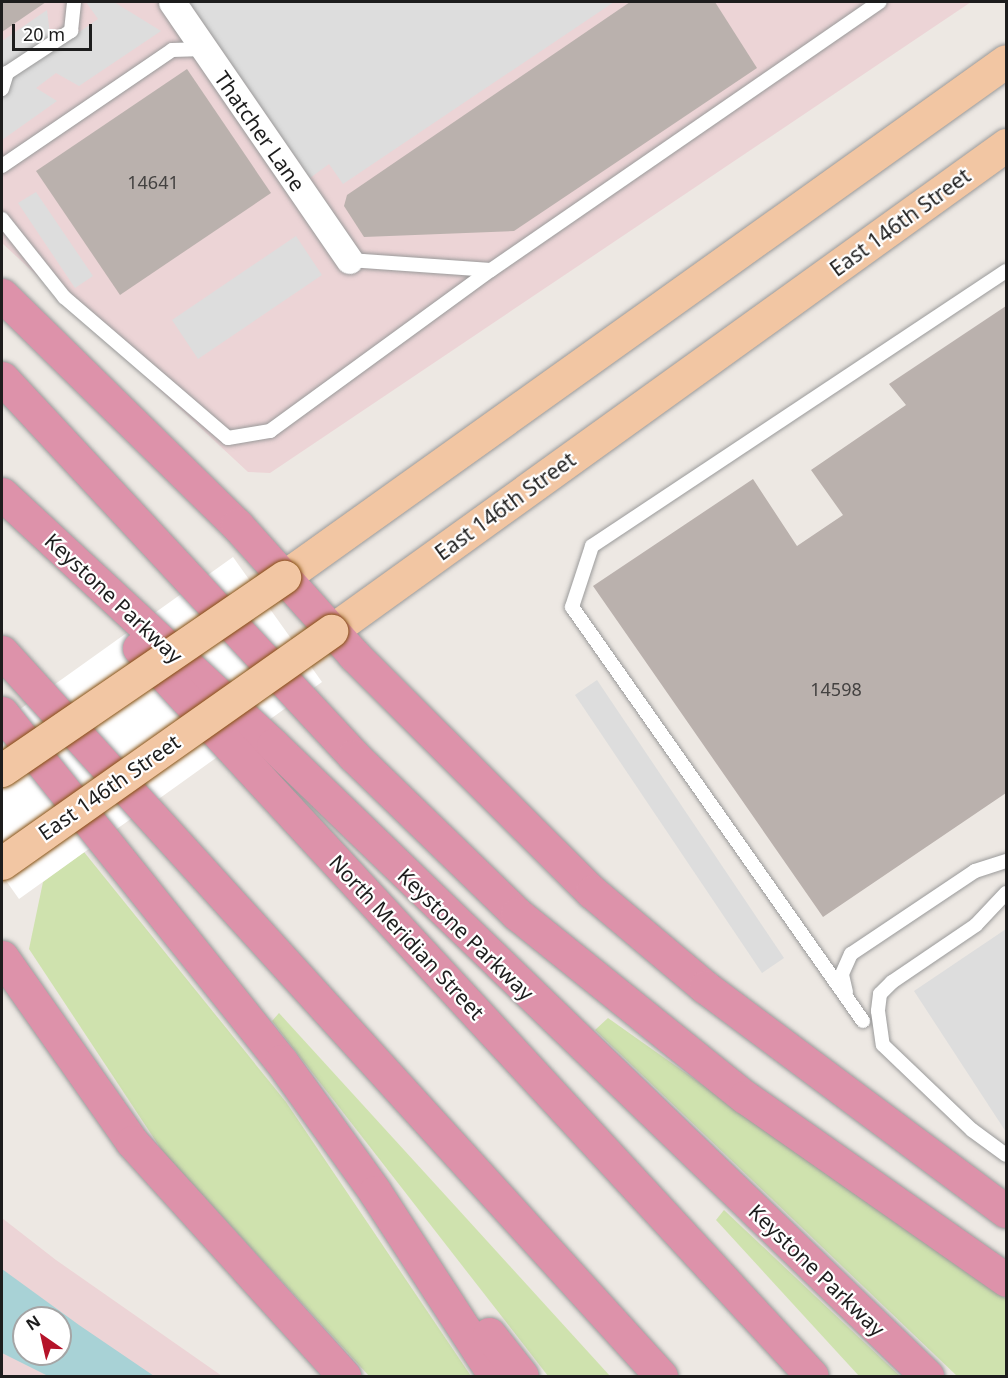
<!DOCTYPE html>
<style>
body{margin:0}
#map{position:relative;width:1008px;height:1378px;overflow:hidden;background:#ede8e3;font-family:"Noto Sans",sans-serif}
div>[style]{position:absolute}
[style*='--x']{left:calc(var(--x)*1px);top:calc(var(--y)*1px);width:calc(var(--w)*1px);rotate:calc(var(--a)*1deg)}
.commercial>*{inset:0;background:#ecd4d6}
.grass>*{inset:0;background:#cfe2ae}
.parking>*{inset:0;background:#ddd}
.water>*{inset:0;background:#a8d2d6}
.pier>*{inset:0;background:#fff}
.building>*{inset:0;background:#bab1ad}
.roads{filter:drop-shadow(0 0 2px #9a9a9a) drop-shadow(0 0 2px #9a9a9a)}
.service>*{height:14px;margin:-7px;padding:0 7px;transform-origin:7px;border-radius:7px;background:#fff}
.minor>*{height:27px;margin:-13.5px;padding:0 13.5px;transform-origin:13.5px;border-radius:13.5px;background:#fff}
.primary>*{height:33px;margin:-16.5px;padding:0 16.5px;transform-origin:16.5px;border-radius:16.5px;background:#f2c6a3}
.motorway>*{height:33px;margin:-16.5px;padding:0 16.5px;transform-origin:16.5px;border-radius:16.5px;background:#dd92aa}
.bridges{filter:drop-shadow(0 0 2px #864f0f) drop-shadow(0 0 2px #864f0f)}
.primary-bridge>*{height:33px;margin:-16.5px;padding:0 16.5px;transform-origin:16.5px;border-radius:16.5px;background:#f2c6a3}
span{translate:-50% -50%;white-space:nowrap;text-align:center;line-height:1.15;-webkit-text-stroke:4.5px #fff;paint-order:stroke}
.number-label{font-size:18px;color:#444241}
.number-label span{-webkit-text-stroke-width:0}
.street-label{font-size:21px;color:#1d1d1d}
.frame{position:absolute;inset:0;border:3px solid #1d1d1d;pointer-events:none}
.north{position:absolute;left:12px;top:1306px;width:60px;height:60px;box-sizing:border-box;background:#fff;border:2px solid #a5a5a5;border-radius:50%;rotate:326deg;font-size:16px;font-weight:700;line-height:24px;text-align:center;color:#1d1d1d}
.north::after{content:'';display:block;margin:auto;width:21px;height:27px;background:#b5142a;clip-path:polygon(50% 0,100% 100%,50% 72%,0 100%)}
.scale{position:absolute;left:12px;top:24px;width:80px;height:27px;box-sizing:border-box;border:3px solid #1d1d1d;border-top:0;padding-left:8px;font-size:18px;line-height:21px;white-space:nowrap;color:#1d1d1d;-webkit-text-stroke:4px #fff;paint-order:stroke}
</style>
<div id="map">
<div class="commercial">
<i style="clip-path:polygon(2px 2px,971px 2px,270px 473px,248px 472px,2px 243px)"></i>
<i style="clip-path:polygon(evenodd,2px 1218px,56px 1260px,222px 1376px,2px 1376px,2px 1218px,24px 1318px,60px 1318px,60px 1354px,24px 1354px,24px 1318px)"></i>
</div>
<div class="grass">
<i style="clip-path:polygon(84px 852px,286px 1102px,471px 1376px,369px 1376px,163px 1152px,29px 949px,43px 882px)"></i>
<i style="clip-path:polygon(279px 1013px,457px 1208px,610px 1376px,548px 1376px,272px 1021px)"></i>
<i style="clip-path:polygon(608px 1018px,1006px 1299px,1006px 1376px,957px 1376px,595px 1030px)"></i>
<i style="clip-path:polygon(724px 1210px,900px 1376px,859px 1376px,716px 1220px)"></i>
</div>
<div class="parking">
<i style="clip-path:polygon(86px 2px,114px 2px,161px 31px,79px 86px,56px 73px,36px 88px,57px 101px,2px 140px,2px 41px,47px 10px,52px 51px,98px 19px)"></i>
<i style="clip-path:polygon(189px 2px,614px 2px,343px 184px,329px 164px,310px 178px)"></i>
<i style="clip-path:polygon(36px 192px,93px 276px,75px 288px,18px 203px)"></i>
<i style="clip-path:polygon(296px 236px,322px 275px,198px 359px,172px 320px)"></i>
<i style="clip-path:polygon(597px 680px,784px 958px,762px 973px,575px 695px)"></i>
<i style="clip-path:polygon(1006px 929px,1006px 1132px,914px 991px)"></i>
</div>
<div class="water">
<i style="clip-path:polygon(evenodd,2px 1269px,79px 1325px,154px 1376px,48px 1376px,2px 1353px,2px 1269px,24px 1318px,60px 1318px,60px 1354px,24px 1354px,24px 1318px)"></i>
</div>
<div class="pier">
<i style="clip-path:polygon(233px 557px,322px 682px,19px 899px,2px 875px,2px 722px)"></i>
</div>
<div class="building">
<i style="clip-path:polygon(2px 2px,46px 2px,2px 32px)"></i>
<i style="clip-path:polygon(630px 2px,715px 2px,757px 68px,514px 231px,364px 237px,344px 206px,347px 195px)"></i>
<i style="clip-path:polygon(187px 69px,271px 193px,120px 295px,36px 171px)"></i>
<i style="clip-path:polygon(1006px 306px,1006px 793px,823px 917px,593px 586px,753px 479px,797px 546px,843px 515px,811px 470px,906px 405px,889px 384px)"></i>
</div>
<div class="roads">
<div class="service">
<i style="--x:2;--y:89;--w:17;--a:-73"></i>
<i style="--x:7;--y:73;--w:77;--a:-33.3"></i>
<i style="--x:71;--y:31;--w:29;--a:-84"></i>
<i style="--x:2;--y:166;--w:206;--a:-34.3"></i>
<i style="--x:172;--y:50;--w:32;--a:-2"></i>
<i style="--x:2;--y:219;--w:100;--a:51.5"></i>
<i style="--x:64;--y:297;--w:216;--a:40.7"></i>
<i style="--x:228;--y:438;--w:43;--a:-9.5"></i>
<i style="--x:270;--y:431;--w:273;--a:-36.1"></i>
<i style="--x:349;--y:260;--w:142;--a:4"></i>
<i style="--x:491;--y:270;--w:472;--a:-34.6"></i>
<i style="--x:1006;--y:893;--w:44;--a:133.2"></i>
<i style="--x:976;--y:925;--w:102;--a:145.8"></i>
<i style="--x:892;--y:982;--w:17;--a:135"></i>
<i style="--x:880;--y:994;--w:17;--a:97"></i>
<i style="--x:878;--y:1011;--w:34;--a:82"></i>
<i style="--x:883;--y:1045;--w:123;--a:43.7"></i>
<i style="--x:972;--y:1130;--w:42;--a:36.3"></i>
<i style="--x:846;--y:992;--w:18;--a:-103"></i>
<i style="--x:842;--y:974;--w:22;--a:-66"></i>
<i style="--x:851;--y:954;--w:149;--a:-33.8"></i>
<i style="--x:975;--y:871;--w:33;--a:-18"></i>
<i style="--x:863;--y:1021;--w:506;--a:-125.1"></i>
<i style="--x:572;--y:607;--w:64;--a:-71.8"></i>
<i style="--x:592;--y:546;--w:497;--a:-33.6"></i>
</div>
<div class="minor">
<i style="--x:172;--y:2;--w:313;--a:55.5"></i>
</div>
<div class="primary">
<i style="--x:284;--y:577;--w:887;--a:-35.55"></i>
<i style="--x:331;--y:631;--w:832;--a:-35.75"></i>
</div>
<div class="motorway">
<i style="--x:2;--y:295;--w:329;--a:44.4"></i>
<i style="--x:237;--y:525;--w:175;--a:48"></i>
<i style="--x:354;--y:655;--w:336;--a:44.9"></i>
<i style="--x:592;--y:892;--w:148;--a:40.1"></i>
<i style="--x:705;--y:987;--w:375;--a:36.7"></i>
<i style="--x:2;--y:378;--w:517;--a:47.04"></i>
<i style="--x:354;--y:756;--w:227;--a:44.1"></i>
<i style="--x:517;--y:914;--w:292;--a:38.8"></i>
<i style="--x:745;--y:1097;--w:319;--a:35"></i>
<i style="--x:2;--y:494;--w:369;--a:42.8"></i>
<i style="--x:273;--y:745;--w:909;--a:43.97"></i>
<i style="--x:139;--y:648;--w:991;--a:47.25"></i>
<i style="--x:2;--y:652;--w:979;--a:47.69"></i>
<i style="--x:2;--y:713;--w:446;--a:51.3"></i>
<i style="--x:281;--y:1061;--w:161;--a:54.3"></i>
<i style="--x:375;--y:1192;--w:220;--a:56.9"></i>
<i style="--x:2;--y:957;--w:226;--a:54.9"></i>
<i style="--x:132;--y:1142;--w:316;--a:47.8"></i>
<i style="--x:489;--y:1334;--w:53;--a:51.8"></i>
</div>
</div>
<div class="bridges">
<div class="primary-bridge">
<i style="--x:2;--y:770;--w:342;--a:-34.4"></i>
<i style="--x:2;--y:863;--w:403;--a:-35.2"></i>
</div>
</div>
<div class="number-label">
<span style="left:153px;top:182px">14641</span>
<span style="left:836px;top:689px">14598</span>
</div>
<div class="street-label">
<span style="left:260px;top:131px;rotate:55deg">Thatcher Lane</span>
<span style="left:900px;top:222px;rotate:-36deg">East 146th Street</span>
<span style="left:505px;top:506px;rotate:-36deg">East 146th Street</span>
<span style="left:114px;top:598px;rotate:43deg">Keystone Parkway</span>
<span style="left:109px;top:787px;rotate:-35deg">East 146th Street</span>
<span style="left:466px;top:934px;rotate:44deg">Keystone Parkway</span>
<span style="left:407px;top:937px;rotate:47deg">North Meridian Street</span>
<span style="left:817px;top:1270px;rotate:44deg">Keystone Parkway</span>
</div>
<div class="frame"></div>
<div class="north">N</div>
<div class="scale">20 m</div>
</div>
